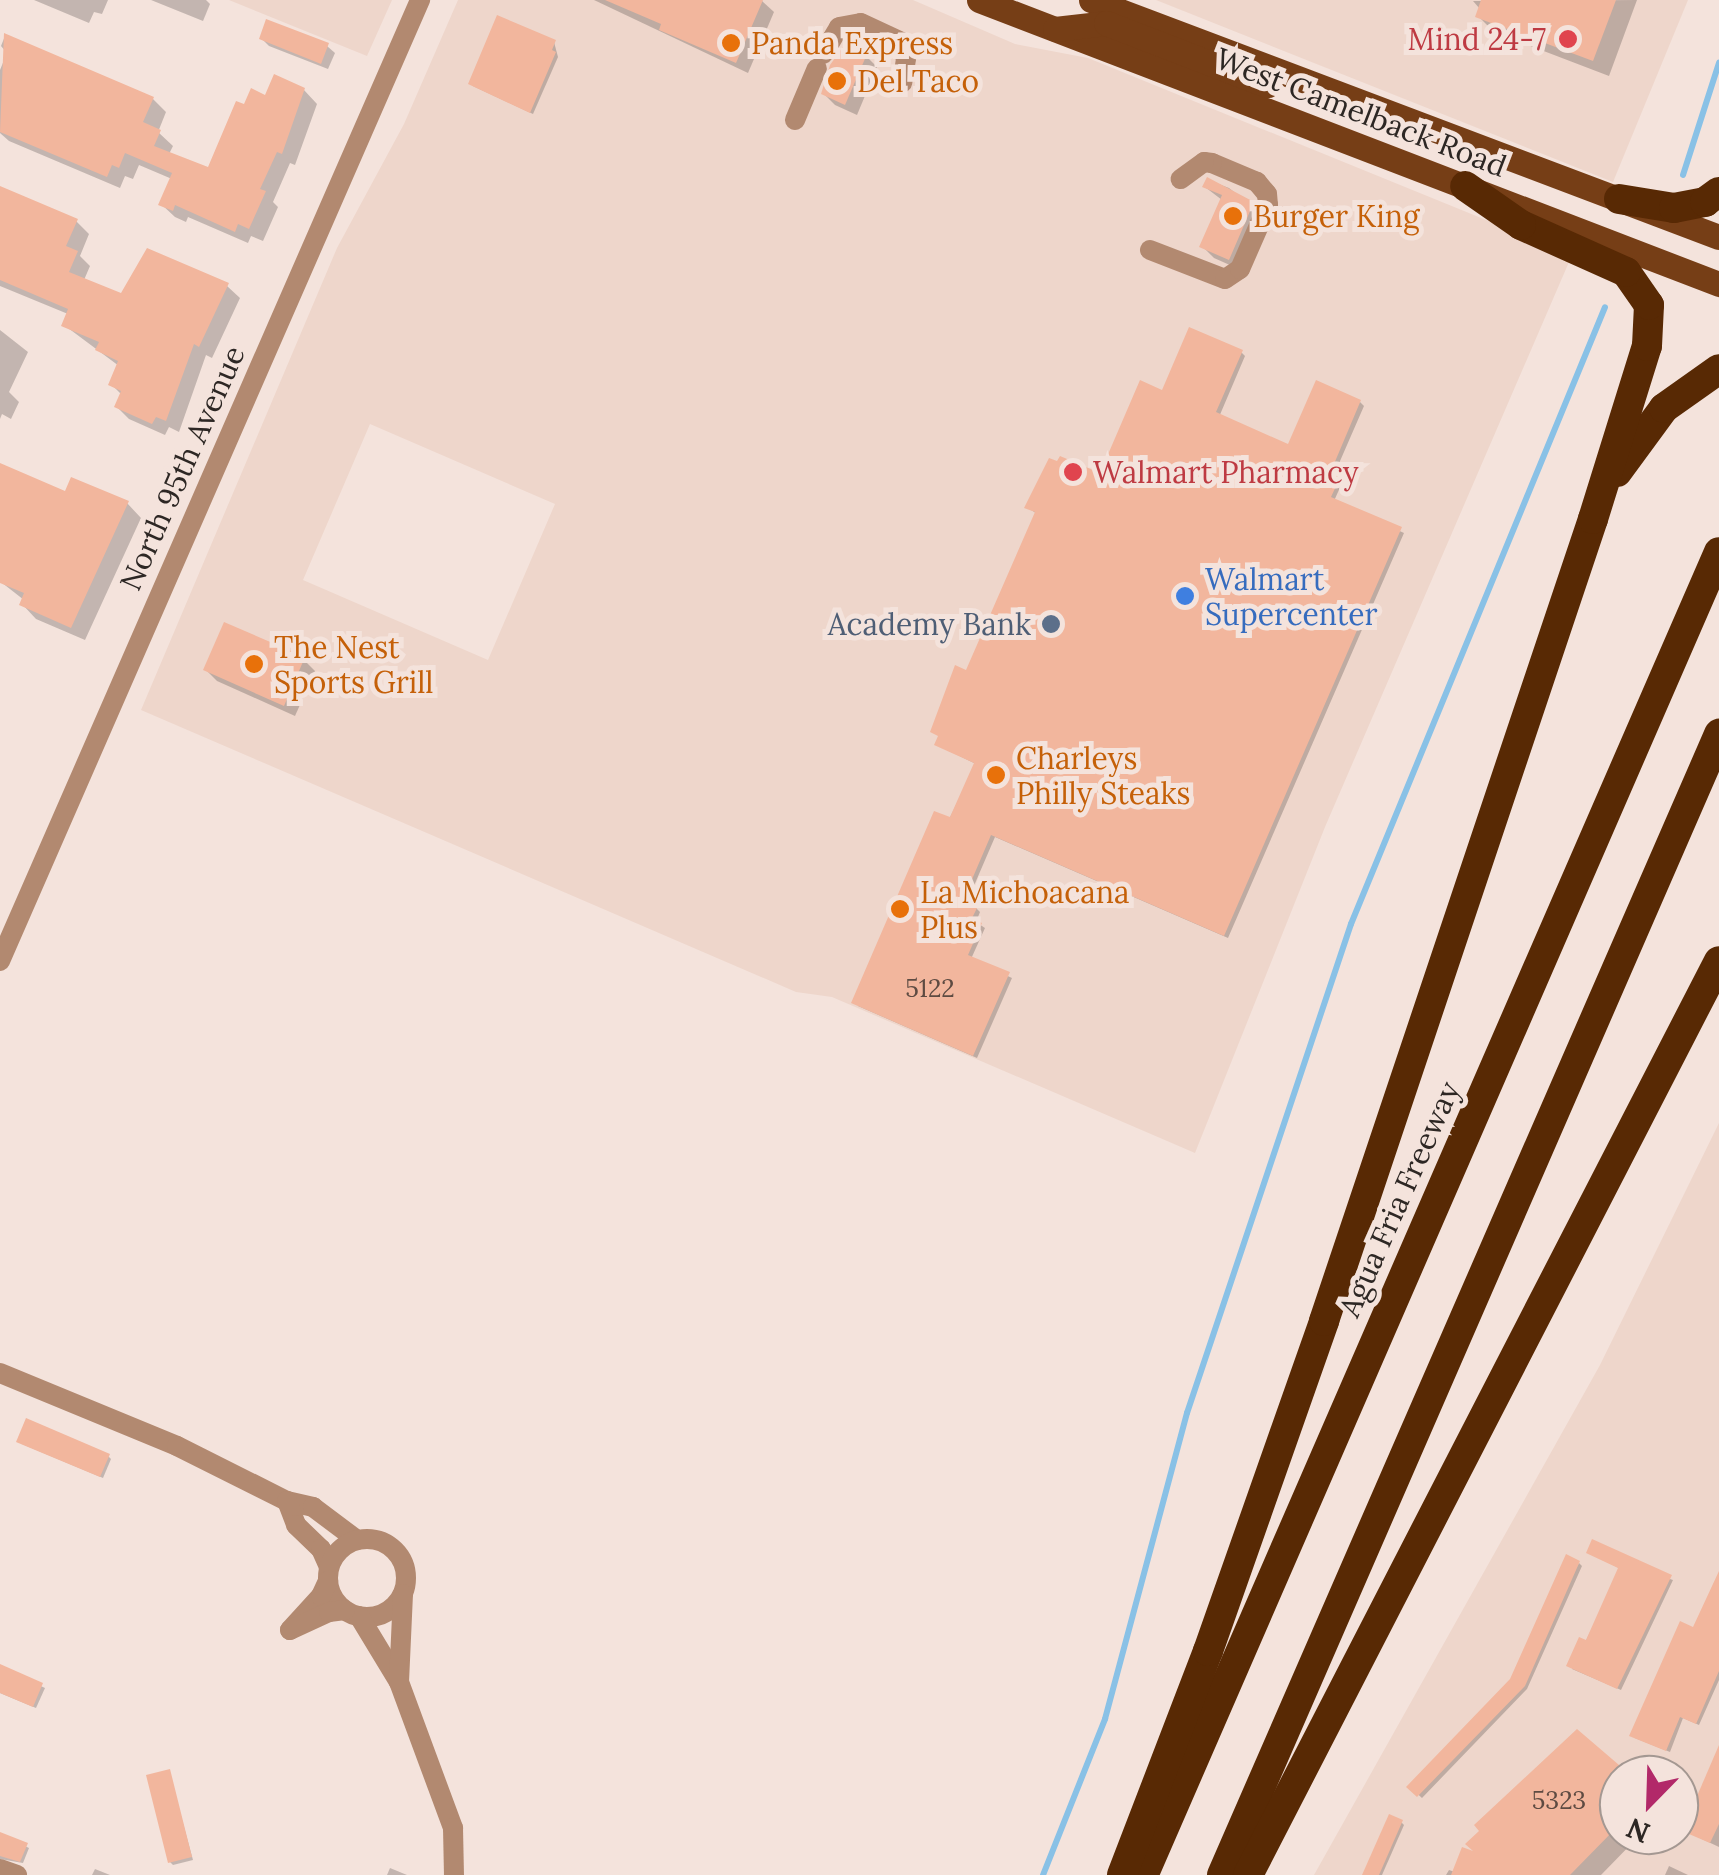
<!DOCTYPE html>
<style>
body{margin:0}
#map{position:relative;width:1719px;height:1875px;overflow:hidden;background:#f4e3dc;font-family:Lora,serif}
div>[style]{position:absolute}
[style*='--x']{left:calc(var(--x)*1px);top:calc(var(--y)*1px);width:calc(var(--w)*1px);rotate:calc(var(--a)*1deg)}
.built>*{inset:0;background:#eed6cb}
.shadow>*{inset:0;background:#0003}
.stream>*{height:6px;margin:-3px;padding:0 3px;transform-origin:3px;border-radius:3px;background:#89c1e6}
.building>*{inset:0;background:#f2b69d}
.minor>*{height:20px;margin:-10px;padding:0 10px;transform-origin:10px;border-radius:10px;background:#b28970}
.minor>.ring{margin:-10px;padding:0;box-sizing:content-box;background:none;border:20px solid #b28970;border-radius:50%}
.major>*{height:25px;margin:-12.5px;padding:0 12.5px;transform-origin:12.5px;border-radius:12.5px;background:#763e16}
.highway>*{height:30px;margin:-15px;padding:0 15px;transform-origin:15px;border-radius:15px;background:#582904}
.dots>*{width:28px;height:28px;translate:-50% -50%;box-sizing:border-box;border:5px solid #f4e3dc;border-radius:50%}
span{translate:-50% -50%;white-space:nowrap;text-align:center;line-height:1.15;-webkit-text-stroke:10px #f4e3dc;paint-order:stroke}
.number-label{font-size:25px;color:#5e4b42}
.number-label span{-webkit-text-stroke-width:0}
.health-label{font-size:30px;color:#be3a42}
.right{translate:-100% -50%;text-align:right}
.left{translate:0 -50%;text-align:left}
.food-label{font-size:30px;color:#c56008}
.street-label{font-size:30px;color:#2d2724}
.shop-label{font-size:30px;color:#366cbe}
.service-label{font-size:30px;color:#4e5e75}
.north{position:absolute;left:1599px;top:1755px;width:100px;height:100px;box-sizing:border-box;background:#f4e3dc;border:2px solid #a49892;border-radius:50%;rotate:203deg;font-size:28px;font-weight:700;line-height:40px;text-align:center;color:#2d2724}
.north::after{content:'';display:block;margin:auto;width:35px;height:45px;background:#b22969;clip-path:polygon(50% 0,100% 100%,50% 72%,0 100%)}
</style>
<div id="map">
<div class="built">
<i style="clip-path:polygon(229px 0,392px 0,367px 56px)"></i>
<i style="clip-path:polygon(evenodd,458px 0,913px 0,1015px 44px,1088px 58px,1572px 255px,1325px 827px,1195px 1153px,832px 997px,796px 992px,141px 710px,337px 248px,404px 124px,458px 0,370px 424px,555px 504px,488px 660px,303px 580px,370px 424px)"></i>
<i style="clip-path:polygon(1156px 0,1688px 0,1613px 182px)"></i>
<i style="clip-path:polygon(evenodd,1719px 1123px,1719px 1875px,1314px 1875px,1600px 1365px,1719px 1123px,1619px 1775px,1679px 1775px,1679px 1835px,1619px 1835px,1619px 1775px)"></i>
</div>
<div class="shadow">
<i style="clip-path:polygon(34px 0,108px 0,102px 14px,94px 12px,89px 23px)"></i>
<i style="clip-path:polygon(151px 0,206px 0,210px 4px,203px 21px)"></i>
<i style="clip-path:polygon(594px 0,761px 0,774px 12px,748px 73px)"></i>
<i style="clip-path:polygon(1637px 0,1609px 76px,1494px 32px,1478px 16px,1480px 9px,1473px 1px)"></i>
<i style="clip-path:polygon(5px 36px,153px 99px,166px 112px,158px 132px,173px 146px,169px 154px,209px 170px,245px 108px,304px 90px,317px 104px,295px 165px,290px 163px,273px 202px,278px 207px,263px 241px,251px 236px,248px 243px,188px 217px,186px 222px,175px 217px,161px 204px,172px 179px,139px 165px,133px 179px,125px 176px,120px 188px,9px 141px,0 133px,0 70px,7px 53px,1px 46px)"></i>
<i style="clip-path:polygon(261px 38px,327px 46px,335px 53px,328px 69px,269px 46px)"></i>
<i style="clip-path:polygon(554px 42px,558px 57px,533px 114px,473px 86px)"></i>
<i style="clip-path:polygon(866px 56px,877px 67px,857px 115px,835px 105px,824px 94px)"></i>
<i style="clip-path:polygon(1208px 180px,1229px 188px,1264px 216px,1241px 270px,1214px 258px,1202px 246px,1222px 200px,1205px 187px)"></i>
<i style="clip-path:polygon(0 188px,76px 221px,89px 234px,80px 256px,90px 266px,84px 280px,122px 296px,227px 286px,240px 298px,212px 358px,206px 355px,179px 432px,169px 427px,165px 435px,129px 419px,117px 407px,122px 395px,111px 384px,119px 366px,64px 325px,68px 314px,0 286px)"></i>
<i style="clip-path:polygon(0 330px,28px 352px,9px 392px,19px 402px,11px 419px,2px 414px,0 419px)"></i>
<i style="clip-path:polygon(1241px 352px,1245px 356px,1219px 417px,1290px 447px,1317px 384px,1360px 402px,1364px 406px,1337px 468px,1346px 474px,1334px 501px,1404px 533px,1228px 938px,995px 837px,973px 888px,980px 894px,975px 907px,980px 912px,976px 922px,985px 928px,971px 959px,1012px 978px,977px 1058px,858px 1006px,976px 764px,937px 745px,1037px 514px,1027px 507px,1101px 476px,1163px 393px)"></i>
<i style="clip-path:polygon(0 473px,66px 495px,127px 503px,141px 518px,85px 640px,36px 619px,22px 604px,24px 600px,1px 582px)"></i>
<i style="clip-path:polygon(303px 659px,315px 671px,295px 716px,217px 681px,206px 670px)"></i>
<i style="clip-path:polygon(22px 1444px,108px 1456px,111px 1459px,103px 1478px)"></i>
<i style="clip-path:polygon(1589px 1553px,1673px 1580px,1621px 1690px,1572px 1669px,1621px 1569px)"></i>
<i style="clip-path:polygon(1579px 1563px,1582px 1566px,1527px 1689px,1422px 1798px,1410px 1787px,1512px 1680px)"></i>
<i style="clip-path:polygon(1719px 1598px,1719px 1680px,1699px 1725px,1683px 1718px,1670px 1752px,1635px 1738px,1694px 1630px)"></i>
<i style="clip-path:polygon(0 1667px,45px 1688px,36px 1708px,0 1693px)"></i>
<i style="clip-path:polygon(1577px 1733px,1624px 1775px,1619px 1775px,1619px 1835px,1640px 1835px,1601px 1875px,1446px 1875px,1449px 1870px,1455px 1872px,1483px 1858px)"></i>
<i style="clip-path:polygon(1719px 1753px,1719px 1847px,1685px 1831px)"></i>
<i style="clip-path:polygon(169px 1772px,193px 1860px,173px 1865px,170px 1862px)"></i>
<i style="clip-path:polygon(1401px 1822px,1404px 1825px,1382px 1875px,1365px 1875px)"></i>
<i style="clip-path:polygon(0 1834px,29px 1848px,23px 1863px,0 1859px)"></i>
<i style="clip-path:polygon(1669px 1866px,1688px 1875px,1665px 1875px)"></i>
<i style="clip-path:polygon(390px 1868px,407px 1875px,387px 1875px)"></i>
<i style="clip-path:polygon(95px 1869px,110px 1875px,92px 1875px)"></i>
</div>
<div class="stream">
<i style="--x:1683;--y:175;--w:118;--a:-72.2"></i>
<i style="--x:1043;--y:1875;--w:168;--a:-68.3"></i>
<i style="--x:1105;--y:1719;--w:317;--a:-75"></i>
<i style="--x:1187;--y:1413;--w:516;--a:-71.46"></i>
<i style="--x:1351;--y:924;--w:667;--a:-67.62"></i>
</div>
<div class="building">
<i style="clip-path:polygon(605px 0,763px 0,736px 63px,659px 30px,661px 24px)"></i>
<i style="clip-path:polygon(1481px 0,1616px 0,1593px 61px,1475px 17px)"></i>
<i style="clip-path:polygon(497px 15px,556px 40px,552px 50px,556px 52px,530px 113px,468px 84px)"></i>
<i style="clip-path:polygon(266px 19px,329px 43px,321px 64px,259px 39px)"></i>
<i style="clip-path:polygon(4px 33px,154px 97px,143px 122px,161px 130px,154px 146px,208px 167px,236px 101px,244px 104px,251px 88px,265px 95px,274px 74px,305px 88px,282px 154px,277px 152px,260px 189px,266px 191px,249px 229px,238px 224px,235px 232px,175px 205px,173px 211px,158px 205px,172px 173px,125px 153px,119px 168px,112px 165px,107px 177px,0 132px)"></i>
<i style="clip-path:polygon(845px 44px,867px 54px,845px 105px,821px 94px,830px 65px)"></i>
<i style="clip-path:polygon(1207px 177px,1254px 202px,1229px 260px,1199px 247px,1222px 195px,1202px 187px)"></i>
<i style="clip-path:polygon(0 186px,78px 219px,66px 246px,78px 251px,69px 272px,121px 293px,147px 248px,229px 283px,199px 347px,194px 344px,166px 421px,156px 417px,152px 424px,114px 407px,121px 391px,108px 385px,118px 361px,95px 350px,99px 342px,61px 326px,68px 309px,0 280px)"></i>
<i style="clip-path:polygon(1189px 327px,1243px 350px,1216px 412px,1288px 444px,1316px 380px,1361px 400px,1334px 464px,1344px 469px,1331px 497px,1402px 527px,1224px 936px,991px 835px,970px 884px,978px 888px,971px 903px,978px 906px,972px 918px,982px 923px,968px 955px,1010px 972px,973px 1056px,851px 1003px,934px 811px,950px 817px,974px 763px,934px 745px,938px 736px,930px 732px,955px 665px,966px 670px,1035px 512px,1024px 508px,1049px 458px,1057px 461px,1060px 456px,1100px 473px,1140px 380px,1162px 390px)"></i>
<i style="clip-path:polygon(0 463px,65px 491px,71px 477px,129px 501px,71px 628px,19px 605px,24px 593px,0 583px)"></i>
<i style="clip-path:polygon(224px 622px,305px 657px,284px 706px,203px 670px)"></i>
<i style="clip-path:polygon(26px 1418px,110px 1454px,100px 1477px,16px 1442px)"></i>
<i style="clip-path:polygon(1592px 1539px,1672px 1575px,1617px 1689px,1566px 1666px,1579px 1637px,1586px 1640px,1618px 1568px,1586px 1553px)"></i>
<i style="clip-path:polygon(1566px 1554px,1580px 1561px,1525px 1686px,1417px 1797px,1406px 1787px,1510px 1679px)"></i>
<i style="clip-path:polygon(1719px 1571px,1719px 1671px,1696px 1724px,1680px 1717px,1666px 1751px,1629px 1736px,1680px 1621px,1693px 1627px)"></i>
<i style="clip-path:polygon(0 1664px,43px 1683px,33px 1707px,0 1693px)"></i>
<i style="clip-path:polygon(1577px 1729px,1619px 1765px,1619px 1825px,1570px 1875px,1451px 1875px,1462px 1847px,1473px 1851px,1465px 1844px,1479px 1831px,1474px 1825px)"></i>
<i style="clip-path:polygon(1719px 1745px,1719px 1824px,1710px 1843px,1682px 1831px)"></i>
<i style="clip-path:polygon(170px 1769px,192px 1857px,168px 1863px,146px 1775px)"></i>
<i style="clip-path:polygon(1389px 1814px,1403px 1820px,1379px 1875px,1362px 1875px)"></i>
<i style="clip-path:polygon(0 1832px,28px 1843px,20px 1862px,0 1856px)"></i>
</div>
<div class="minor">
<i style="--x:823;--y:54;--w:31;--a:-59"></i>
<i style="--x:839;--y:27;--w:22;--a:-10"></i>
<i style="--x:861;--y:23;--w:45;--a:24.9"></i>
<i style="--x:902;--y:42;--w:17;--a:77"></i>
<i style="--x:906;--y:59;--w:24;--a:99"></i>
<i style="--x:795;--y:120;--w:56;--a:-67.1"></i>
<i style="--x:1150;--y:250;--w:80;--a:21.1"></i>
<i style="--x:1225;--y:279;--w:18;--a:-34"></i>
<i style="--x:1240;--y:269;--w:70;--a:-66.4"></i>
<i style="--x:1268;--y:205;--w:11;--a:-95"></i>
<i style="--x:1267;--y:194;--w:16;--a:-130"></i>
<i style="--x:1257;--y:182;--w:49;--a:-157.1"></i>
<i style="--x:1212;--y:163;--w:8;--a:-173"></i>
<i style="--x:1204;--y:162;--w:29;--a:144"></i>
<i style="--x:0;--y:961;--w:1049;--a:-66.39"></i>
<i style="--x:0;--y:1373;--w:191;--a:22.4"></i>
<i style="--x:177;--y:1446;--w:123;--a:26.6"></i>
<i style="--x:287;--y:1501;--w:27;--a:13"></i>
<i style="--x:313;--y:1507;--w:55;--a:36.9"></i>
<i style="--x:287;--y:1501;--w:26;--a:69"></i>
<i style="--x:296;--y:1525;--w:35;--a:44"></i>
<i style="--x:321;--y:1549;--w:20;--a:66"></i>
<i class="ring" style="left:328px;top:1539px;width:58px;height:58px"></i>
<i style="--x:359;--y:1616;--w:77;--a:58.8"></i>
<i style="--x:399;--y:1682;--w:156;--a:69.7"></i>
<i style="--x:453;--y:1828;--w:47;--a:88.8"></i>
<i style="--x:290;--y:1630;--w:46;--a:-47.6"></i>
<i style="--x:321;--y:1596;--w:17;--a:-65"></i>
<i style="--x:290;--y:1630;--w:43;--a:-24.8"></i>
<i style="--x:329;--y:1612;--w:16;--a:-7"></i>
<i style="--x:399;--y:1682;--w:88;--a:-87.4"></i>
<i style="--x:0;--y:1869;--w:18;--a:19"></i>
</div>
<div class="major">
<i style="--x:979;--y:0;--w:793;--a:21"></i>
<i style="--x:1091;--y:0;--w:671;--a:20.68"></i>
<i style="--x:1055;--y:29;--w:51;--a:-6.7"></i>
<i style="--x:1106;--y:23;--w:173;--a:21.1"></i>
</div>
<div class="highway">
<i style="--x:1619;--y:199;--w:56;--a:9.3"></i>
<i style="--x:1674;--y:208;--w:32;--a:-11"></i>
<i style="--x:1705;--y:202;--w:17;--a:-36"></i>
<i style="--x:1617;--y:472;--w:79;--a:-53.7"></i>
<i style="--x:1664;--y:408;--w:67;--a:-35.3"></i>
<i style="--x:1146;--y:1869;--w:1436;--a:-66.49"></i>
<i style="--x:1122;--y:1875;--w:240;--a:-69"></i>
<i style="--x:1208;--y:1651;--w:350;--a:-70.6"></i>
<i style="--x:1324;--y:1321;--w:846;--a:-71.46"></i>
<i style="--x:1593;--y:519;--w:181;--a:-72.7"></i>
<i style="--x:1647;--y:346;--w:41;--a:-87.2"></i>
<i style="--x:1649;--y:305;--w:40;--a:-124.9"></i>
<i style="--x:1626;--y:272;--w:115;--a:-155.9"></i>
<i style="--x:1521;--y:225;--w:68;--a:-145.1"></i>
<i style="--x:1222;--y:1875;--w:1245;--a:-66.46"></i>
<i style="--x:1248;--y:1875;--w:1028;--a:-62.74"></i>
</div>
<div class="dots">
<i style="left:1568px;top:39px;background:#e0444e"></i>
<i style="left:731px;top:43px;background:#e8710a"></i>
<i style="left:837px;top:81px;background:#e8710a"></i>
<i style="left:1233px;top:216px;background:#e8710a"></i>
<i style="left:1073px;top:472px;background:#e0444e"></i>
<i style="left:1185px;top:596px;background:#3f7fe0"></i>
<i style="left:1051px;top:624px;background:#5c6f8a"></i>
<i style="left:254px;top:664px;background:#e8710a"></i>
<i style="left:996px;top:775px;background:#e8710a"></i>
<i style="left:900px;top:909px;background:#e8710a"></i>
</div>
<div class="number-label">
<span style="left:930px;top:988px">5122</span>
<span style="left:1559px;top:1800px">5323</span>
</div>
<div class="health-label">
<span class="right" style="left:1546px;top:39px">Mind 24-7</span>
<span class="left" style="left:1093px;top:472px">Walmart Pharmacy</span>
</div>
<div class="food-label">
<span class="left" style="left:751px;top:43px">Panda Express</span>
<span class="left" style="left:857px;top:81px">Del Taco</span>
<span class="left" style="left:1253px;top:216px">Burger King</span>
<span class="left" style="left:274px;top:664px">The Nest<br>Sports Grill</span>
<span class="left" style="left:1016px;top:775px">Charleys<br>Philly Steaks</span>
<span class="left" style="left:920px;top:909px">La Michoacana<br>Plus</span>
</div>
<div class="street-label">
<span style="left:1361px;top:112px;rotate:21deg">West Camelback Road</span>
<span style="left:182px;top:468px;rotate:-66deg">North 95th Avenue</span>
<span style="left:1399px;top:1199px;rotate:-66deg">Agua Fria Freeway</span>
</div>
<div class="shop-label">
<span class="left" style="left:1205px;top:596px">Walmart<br>Supercenter</span>
</div>
<div class="service-label">
<span class="right" style="left:1031px;top:624px">Academy Bank</span>
</div>
<div class="north">N</div>
</div>
